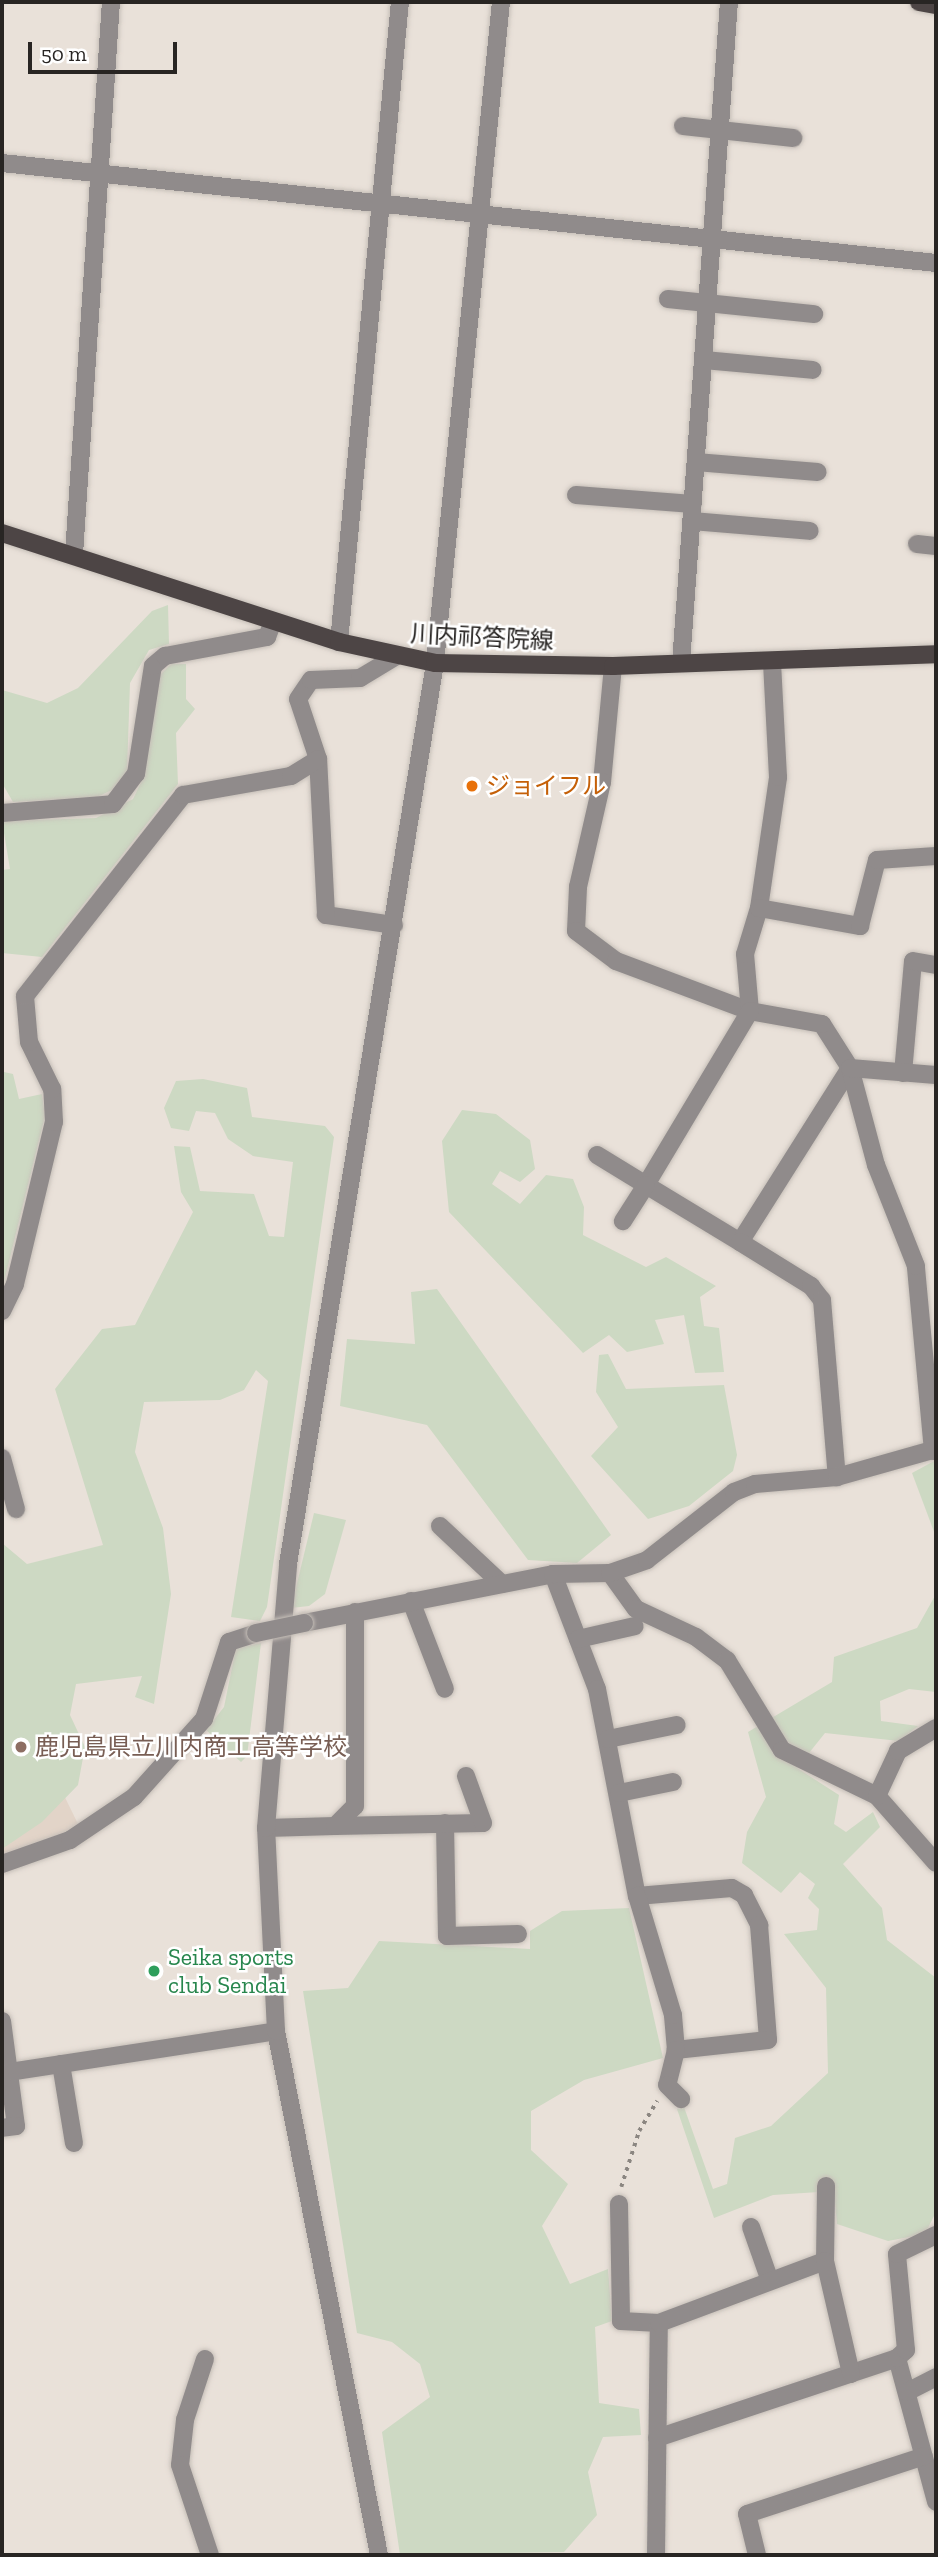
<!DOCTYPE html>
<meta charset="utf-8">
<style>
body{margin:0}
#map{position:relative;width:938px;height:2557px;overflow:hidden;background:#e9e1d9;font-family:"Zilla Slab","Noto Sans JP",serif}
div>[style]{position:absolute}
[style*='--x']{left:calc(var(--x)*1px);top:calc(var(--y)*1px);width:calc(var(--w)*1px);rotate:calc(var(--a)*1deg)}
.built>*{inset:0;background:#e2d4c8}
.green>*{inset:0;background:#cdd9c3}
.path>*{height:3.5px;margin-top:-1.75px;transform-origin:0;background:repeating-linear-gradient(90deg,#8b8681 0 3.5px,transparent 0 8.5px)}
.roads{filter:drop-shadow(0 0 2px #c6bfb8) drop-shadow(0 0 2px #c6bfb8)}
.minor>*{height:18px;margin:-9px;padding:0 9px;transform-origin:9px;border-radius:9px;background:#908b8b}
.major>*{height:18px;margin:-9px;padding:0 9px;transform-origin:9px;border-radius:9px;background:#4d4545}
.bridges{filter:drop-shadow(0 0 2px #c6bfb8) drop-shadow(0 0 2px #c6bfb8)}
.minor-bridge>*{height:18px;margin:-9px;padding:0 9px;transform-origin:9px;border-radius:9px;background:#908b8b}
.dots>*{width:19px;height:19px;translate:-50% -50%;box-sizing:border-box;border:4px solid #fff;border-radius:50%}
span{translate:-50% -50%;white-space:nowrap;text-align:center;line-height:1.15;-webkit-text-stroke:5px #fff;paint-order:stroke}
.street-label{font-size:24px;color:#282523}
.food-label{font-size:24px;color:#c56008}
.left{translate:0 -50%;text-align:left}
.education-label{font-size:24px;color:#785e54}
.leisure-label{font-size:24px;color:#27864d}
.frame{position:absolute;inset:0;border:4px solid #282523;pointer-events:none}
.scale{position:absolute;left:28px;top:42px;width:149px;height:32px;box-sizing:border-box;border:4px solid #282523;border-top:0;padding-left:9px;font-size:21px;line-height:24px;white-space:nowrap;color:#282523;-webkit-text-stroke:5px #fff;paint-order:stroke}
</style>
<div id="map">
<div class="built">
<i style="clip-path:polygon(2px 1669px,79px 1826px,2px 1858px)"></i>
</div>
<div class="green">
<i style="clip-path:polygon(168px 605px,169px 644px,149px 650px,130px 683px,127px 772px,114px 789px,97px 797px,13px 802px,2px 783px,2px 690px,47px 703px,78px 688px,152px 611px)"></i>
<i style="clip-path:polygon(171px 664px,186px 664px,186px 699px,195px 709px,176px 733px,178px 784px,42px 957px,2px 953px,2px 870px,10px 869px,2px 821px,96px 818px,133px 799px,144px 776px,160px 675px)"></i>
<i style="clip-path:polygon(4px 1072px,13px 1074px,19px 1099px,42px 1094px,45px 1116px,2px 1290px)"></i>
<i style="clip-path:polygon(203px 1079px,247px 1088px,252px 1117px,325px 1126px,334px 1137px,267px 1607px,260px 1621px,231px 1617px,268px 1381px,256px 1370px,244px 1390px,220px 1400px,144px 1402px,135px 1452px,163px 1528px,171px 1594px,154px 1704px,135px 1697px,142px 1676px,76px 1684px,70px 1715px,85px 1747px,78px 1785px,42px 1822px,2px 1849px,2px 1543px,27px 1564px,103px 1545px,55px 1389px,102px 1329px,135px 1325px,193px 1212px,181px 1192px,174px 1146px,190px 1147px,200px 1191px,254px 1194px,269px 1236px,284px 1237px,293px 1162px,253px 1156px,228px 1139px,215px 1113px,196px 1111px,189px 1131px,171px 1128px,164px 1108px,176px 1081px)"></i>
<i style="clip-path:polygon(462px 1110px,496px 1114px,530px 1140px,535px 1169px,520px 1182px,500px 1171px,492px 1184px,520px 1204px,546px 1175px,573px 1179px,584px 1207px,583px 1235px,646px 1267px,666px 1257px,716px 1286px,700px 1297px,704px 1326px,719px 1328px,724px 1372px,695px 1373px,684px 1315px,655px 1320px,664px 1344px,627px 1352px,609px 1335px,583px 1353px,449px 1212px,442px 1141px)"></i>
<i style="clip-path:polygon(437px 1289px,611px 1535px,577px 1563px,528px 1560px,427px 1425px,340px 1406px,347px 1339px,415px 1344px,411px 1292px)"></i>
<i style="clip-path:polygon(608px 1354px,626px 1389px,724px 1385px,737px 1455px,733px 1471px,689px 1506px,648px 1519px,591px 1456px,618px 1427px,596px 1392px,599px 1355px)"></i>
<i style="clip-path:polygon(936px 1460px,936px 1537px,912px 1473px)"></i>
<i style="clip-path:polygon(314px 1513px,346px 1520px,325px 1594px,309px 1606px,291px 1608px)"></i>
<i style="clip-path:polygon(936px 1594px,936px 1692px,909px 1689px,880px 1701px,881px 1721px,918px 1726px,899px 1741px,825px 1733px,797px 1768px,839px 1795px,834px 1824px,846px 1832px,873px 1812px,880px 1827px,843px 1864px,882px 1908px,887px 1940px,936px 1978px,936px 2212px,925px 2234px,888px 2241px,837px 2224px,834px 2191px,773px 2195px,714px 2218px,677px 2109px,684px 2107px,713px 2189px,727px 2184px,735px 2138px,771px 2126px,828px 2073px,826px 1988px,784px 1934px,817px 1930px,819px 1909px,808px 1898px,815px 1884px,800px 1872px,781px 1893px,742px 1863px,747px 1832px,766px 1797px,748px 1732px,832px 1682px,834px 1657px,917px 1628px)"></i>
<i style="clip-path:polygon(261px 1643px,247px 1756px,241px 1762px,206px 1730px,224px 1707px,236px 1648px)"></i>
<i style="clip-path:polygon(629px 1908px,663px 2058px,584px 2080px,531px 2111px,531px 2150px,568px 2184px,542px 2226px,570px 2284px,608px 2269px,612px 2321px,595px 2327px,599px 2403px,639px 2409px,641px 2435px,603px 2437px,588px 2472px,597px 2515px,564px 2552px,400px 2555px,382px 2432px,430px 2397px,420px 2364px,392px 2342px,357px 2333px,303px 1991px,348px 1988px,379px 1941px,530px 1949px,530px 1931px,562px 1911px)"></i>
</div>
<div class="path">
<i style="--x:621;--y:2187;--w:59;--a:-72.2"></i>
<i style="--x:639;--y:2131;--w:35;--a:-59"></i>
</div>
<div class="roads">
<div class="minor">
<i style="--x:683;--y:126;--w:111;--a:6.2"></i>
<i style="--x:2;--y:163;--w:939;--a:6.11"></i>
<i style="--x:668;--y:299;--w:147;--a:5.9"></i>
<i style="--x:704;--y:360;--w:109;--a:5.2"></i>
<i style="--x:696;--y:462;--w:122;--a:4.7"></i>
<i style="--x:576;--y:495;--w:117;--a:4.4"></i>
<i style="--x:692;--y:521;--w:118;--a:4.8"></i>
<i style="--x:917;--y:544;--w:19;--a:6"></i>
<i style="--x:74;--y:554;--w:553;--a:-86.17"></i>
<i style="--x:339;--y:642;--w:643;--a:-84.56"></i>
<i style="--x:681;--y:663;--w:663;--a:-85.85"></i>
<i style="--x:613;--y:666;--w:117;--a:95.4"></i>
<i style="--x:602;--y:782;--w:108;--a:102.9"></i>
<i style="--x:578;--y:887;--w:44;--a:92.6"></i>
<i style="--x:576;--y:931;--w:50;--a:36.9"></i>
<i style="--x:616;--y:961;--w:143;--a:20.5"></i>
<i style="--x:750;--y:1011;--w:57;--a:-95"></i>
<i style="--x:745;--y:954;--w:48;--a:-73.1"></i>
<i style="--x:759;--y:908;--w:132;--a:-81.7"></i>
<i style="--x:778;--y:777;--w:116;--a:-93"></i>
<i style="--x:2;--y:813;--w:111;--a:-4.6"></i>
<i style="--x:113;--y:804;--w:38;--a:-53"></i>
<i style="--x:136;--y:774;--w:109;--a:-81.1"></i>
<i style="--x:153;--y:666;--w:16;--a:-40"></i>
<i style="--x:165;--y:656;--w:104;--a:-10.6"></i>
<i style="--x:267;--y:637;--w:17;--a:-69"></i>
<i style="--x:759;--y:908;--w:103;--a:10.1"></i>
<i style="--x:860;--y:926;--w:68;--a:-75.6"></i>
<i style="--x:877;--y:860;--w:59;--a:-3.9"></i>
<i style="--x:394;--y:925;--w:69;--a:-171.6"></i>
<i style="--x:326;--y:915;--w:156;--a:-92.9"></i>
<i style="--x:318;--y:759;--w:63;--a:-108.4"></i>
<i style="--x:298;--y:699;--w:23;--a:-56"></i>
<i style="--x:311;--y:680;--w:49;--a:-2.3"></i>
<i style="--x:360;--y:678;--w:41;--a:-31"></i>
<i style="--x:903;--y:1073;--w:112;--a:-84.9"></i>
<i style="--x:913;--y:961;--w:23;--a:10"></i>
<i style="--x:597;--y:1155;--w:57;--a:31.5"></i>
<i style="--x:646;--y:1185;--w:110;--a:31.2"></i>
<i style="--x:740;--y:1242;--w:206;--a:-57.7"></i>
<i style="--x:850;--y:1068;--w:52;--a:-122.5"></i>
<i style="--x:822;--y:1024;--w:73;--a:-169.8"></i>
<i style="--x:750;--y:1011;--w:203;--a:120.9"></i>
<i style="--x:646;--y:1185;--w:43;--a:122.6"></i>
<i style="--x:740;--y:1242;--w:84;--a:31.8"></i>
<i style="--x:811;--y:1286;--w:18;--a:52"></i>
<i style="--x:822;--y:1300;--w:178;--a:85.2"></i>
<i style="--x:2;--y:1311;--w:30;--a:-64"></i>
<i style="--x:15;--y:1284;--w:167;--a:-76.5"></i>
<i style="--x:54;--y:1122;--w:33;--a:-93"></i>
<i style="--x:52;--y:1089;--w:52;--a:-116.1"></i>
<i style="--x:29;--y:1042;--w:46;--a:-95"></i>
<i style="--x:25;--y:996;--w:256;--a:-51.8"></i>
<i style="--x:183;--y:795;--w:110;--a:-10"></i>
<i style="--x:291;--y:776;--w:32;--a:-32"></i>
<i style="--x:933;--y:1451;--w:186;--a:-95.3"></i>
<i style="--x:916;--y:1266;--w:109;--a:-111.6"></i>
<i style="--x:876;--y:1165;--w:100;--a:-105"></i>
<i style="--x:850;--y:1068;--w:86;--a:4.7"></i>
<i style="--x:2;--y:1458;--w:53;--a:74.6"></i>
<i style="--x:440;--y:1526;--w:85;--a:43.1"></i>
<i style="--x:610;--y:1573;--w:44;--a:54.2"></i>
<i style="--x:636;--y:1609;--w:66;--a:25"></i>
<i style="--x:696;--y:1637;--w:39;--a:37"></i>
<i style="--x:727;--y:1660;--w:105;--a:58.6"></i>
<i style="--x:782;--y:1750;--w:106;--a:25.8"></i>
<i style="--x:877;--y:1796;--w:89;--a:48.6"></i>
<i style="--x:553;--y:1574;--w:123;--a:69.1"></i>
<i style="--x:597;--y:1689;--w:211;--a:79.1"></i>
<i style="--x:637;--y:1896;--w:95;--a:-4.8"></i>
<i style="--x:732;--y:1888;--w:14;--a:30"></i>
<i style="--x:744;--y:1895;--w:34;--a:63"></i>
<i style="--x:759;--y:1925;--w:115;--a:85.5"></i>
<i style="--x:768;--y:2040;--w:93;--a:173.8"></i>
<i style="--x:676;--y:2050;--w:35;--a:-95"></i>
<i style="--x:673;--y:2015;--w:124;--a:-106.8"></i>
<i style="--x:411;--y:1601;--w:94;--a:68.9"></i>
<i style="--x:304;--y:1623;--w:254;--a:-11.1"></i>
<i style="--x:553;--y:1574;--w:57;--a:-1"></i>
<i style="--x:610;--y:1573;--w:39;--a:-19"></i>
<i style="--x:647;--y:1560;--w:110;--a:-38"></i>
<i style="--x:734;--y:1492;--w:22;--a:-21"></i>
<i style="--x:755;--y:1484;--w:82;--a:-4.9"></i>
<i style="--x:837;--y:1477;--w:103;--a:-15.8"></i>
<i style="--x:578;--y:1639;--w:58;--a:-12.8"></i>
<i style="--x:608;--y:1739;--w:70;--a:-11.5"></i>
<i style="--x:619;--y:1793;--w:55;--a:-11.5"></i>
<i style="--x:877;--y:1796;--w:50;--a:-65"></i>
<i style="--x:898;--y:1751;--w:44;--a:-31.2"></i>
<i style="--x:445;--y:1823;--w:113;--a:89"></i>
<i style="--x:447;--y:1936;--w:71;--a:-1.6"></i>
<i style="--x:335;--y:1826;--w:148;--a:-1.2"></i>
<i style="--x:483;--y:1823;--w:50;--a:-109.9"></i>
<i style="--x:266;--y:1828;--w:69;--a:-1.7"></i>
<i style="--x:335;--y:1826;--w:28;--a:-45"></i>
<i style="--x:355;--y:1806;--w:194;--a:-90"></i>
<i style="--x:2;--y:1864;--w:72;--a:-19.4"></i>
<i style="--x:70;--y:1840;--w:77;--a:-33.9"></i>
<i style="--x:134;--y:1797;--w:105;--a:-48.1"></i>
<i style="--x:204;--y:1719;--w:81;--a:-72"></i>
<i style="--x:229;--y:1642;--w:28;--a:-18"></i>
<i style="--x:2;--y:2021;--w:106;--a:82.4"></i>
<i style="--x:16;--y:2126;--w:14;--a:172"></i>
<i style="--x:676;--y:2050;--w:36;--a:104"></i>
<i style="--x:667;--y:2085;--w:20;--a:45"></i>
<i style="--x:61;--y:2064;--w:80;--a:80.7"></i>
<i style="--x:9;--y:2072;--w:270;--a:-8.7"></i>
<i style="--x:619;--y:2204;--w:117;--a:89"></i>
<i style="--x:621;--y:2321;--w:38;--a:3"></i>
<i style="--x:751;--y:2227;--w:57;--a:70.6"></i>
<i style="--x:825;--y:2261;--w:75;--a:-89.2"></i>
<i style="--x:897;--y:2358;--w:149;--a:74.8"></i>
<i style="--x:205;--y:2359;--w:64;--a:108.2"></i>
<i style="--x:185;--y:2420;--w:45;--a:96.3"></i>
<i style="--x:180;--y:2465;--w:95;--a:71.6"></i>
<i style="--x:907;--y:2392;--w:33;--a:-27"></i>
<i style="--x:657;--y:2438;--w:253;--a:-18.4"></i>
<i style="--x:897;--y:2358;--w:12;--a:-42"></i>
<i style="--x:906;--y:2350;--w:96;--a:-95.4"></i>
<i style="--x:897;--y:2254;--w:43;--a:-26"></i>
<i style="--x:379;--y:2555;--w:534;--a:-101.12"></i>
<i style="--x:276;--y:2031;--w:203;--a:-92.8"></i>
<i style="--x:266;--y:1828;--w:265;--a:-85.2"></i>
<i style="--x:288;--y:1564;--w:913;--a:-80.73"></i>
<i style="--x:435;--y:663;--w:664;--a:-84.3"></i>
<i style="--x:656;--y:2555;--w:232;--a:-89.3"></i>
<i style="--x:659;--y:2323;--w:177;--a:-20.5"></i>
<i style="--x:825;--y:2261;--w:116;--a:77"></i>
<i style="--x:757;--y:2555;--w:42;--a:-103.7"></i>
<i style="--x:747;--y:2514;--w:186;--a:-18.1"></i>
</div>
<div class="major">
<i style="--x:919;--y:2;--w:17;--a:10"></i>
<i style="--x:2;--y:533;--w:354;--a:17.9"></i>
<i style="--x:339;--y:642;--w:98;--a:12.3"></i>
<i style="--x:435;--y:663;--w:178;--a:1"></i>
<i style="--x:613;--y:666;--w:323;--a:-2.1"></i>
</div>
</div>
<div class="bridges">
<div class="minor-bridge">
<i style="--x:256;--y:1633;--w:49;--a:-11.8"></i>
</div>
</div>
<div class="dots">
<i style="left:472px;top:786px;background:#e8710a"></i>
<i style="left:21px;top:1747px;background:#8d6e63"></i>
<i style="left:154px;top:1971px;background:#2e9e5b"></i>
</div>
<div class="street-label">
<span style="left:482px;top:637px;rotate:3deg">川内祁答院線</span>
</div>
<div class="food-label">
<span class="left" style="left:486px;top:786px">ジョイフル</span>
</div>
<div class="education-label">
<span class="left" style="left:35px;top:1747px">鹿児島県立川内商工高等学校</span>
</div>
<div class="leisure-label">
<span class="left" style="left:168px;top:1971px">Seika sports<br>club Sendai</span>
</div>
<div class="frame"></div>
<div class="scale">50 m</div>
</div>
